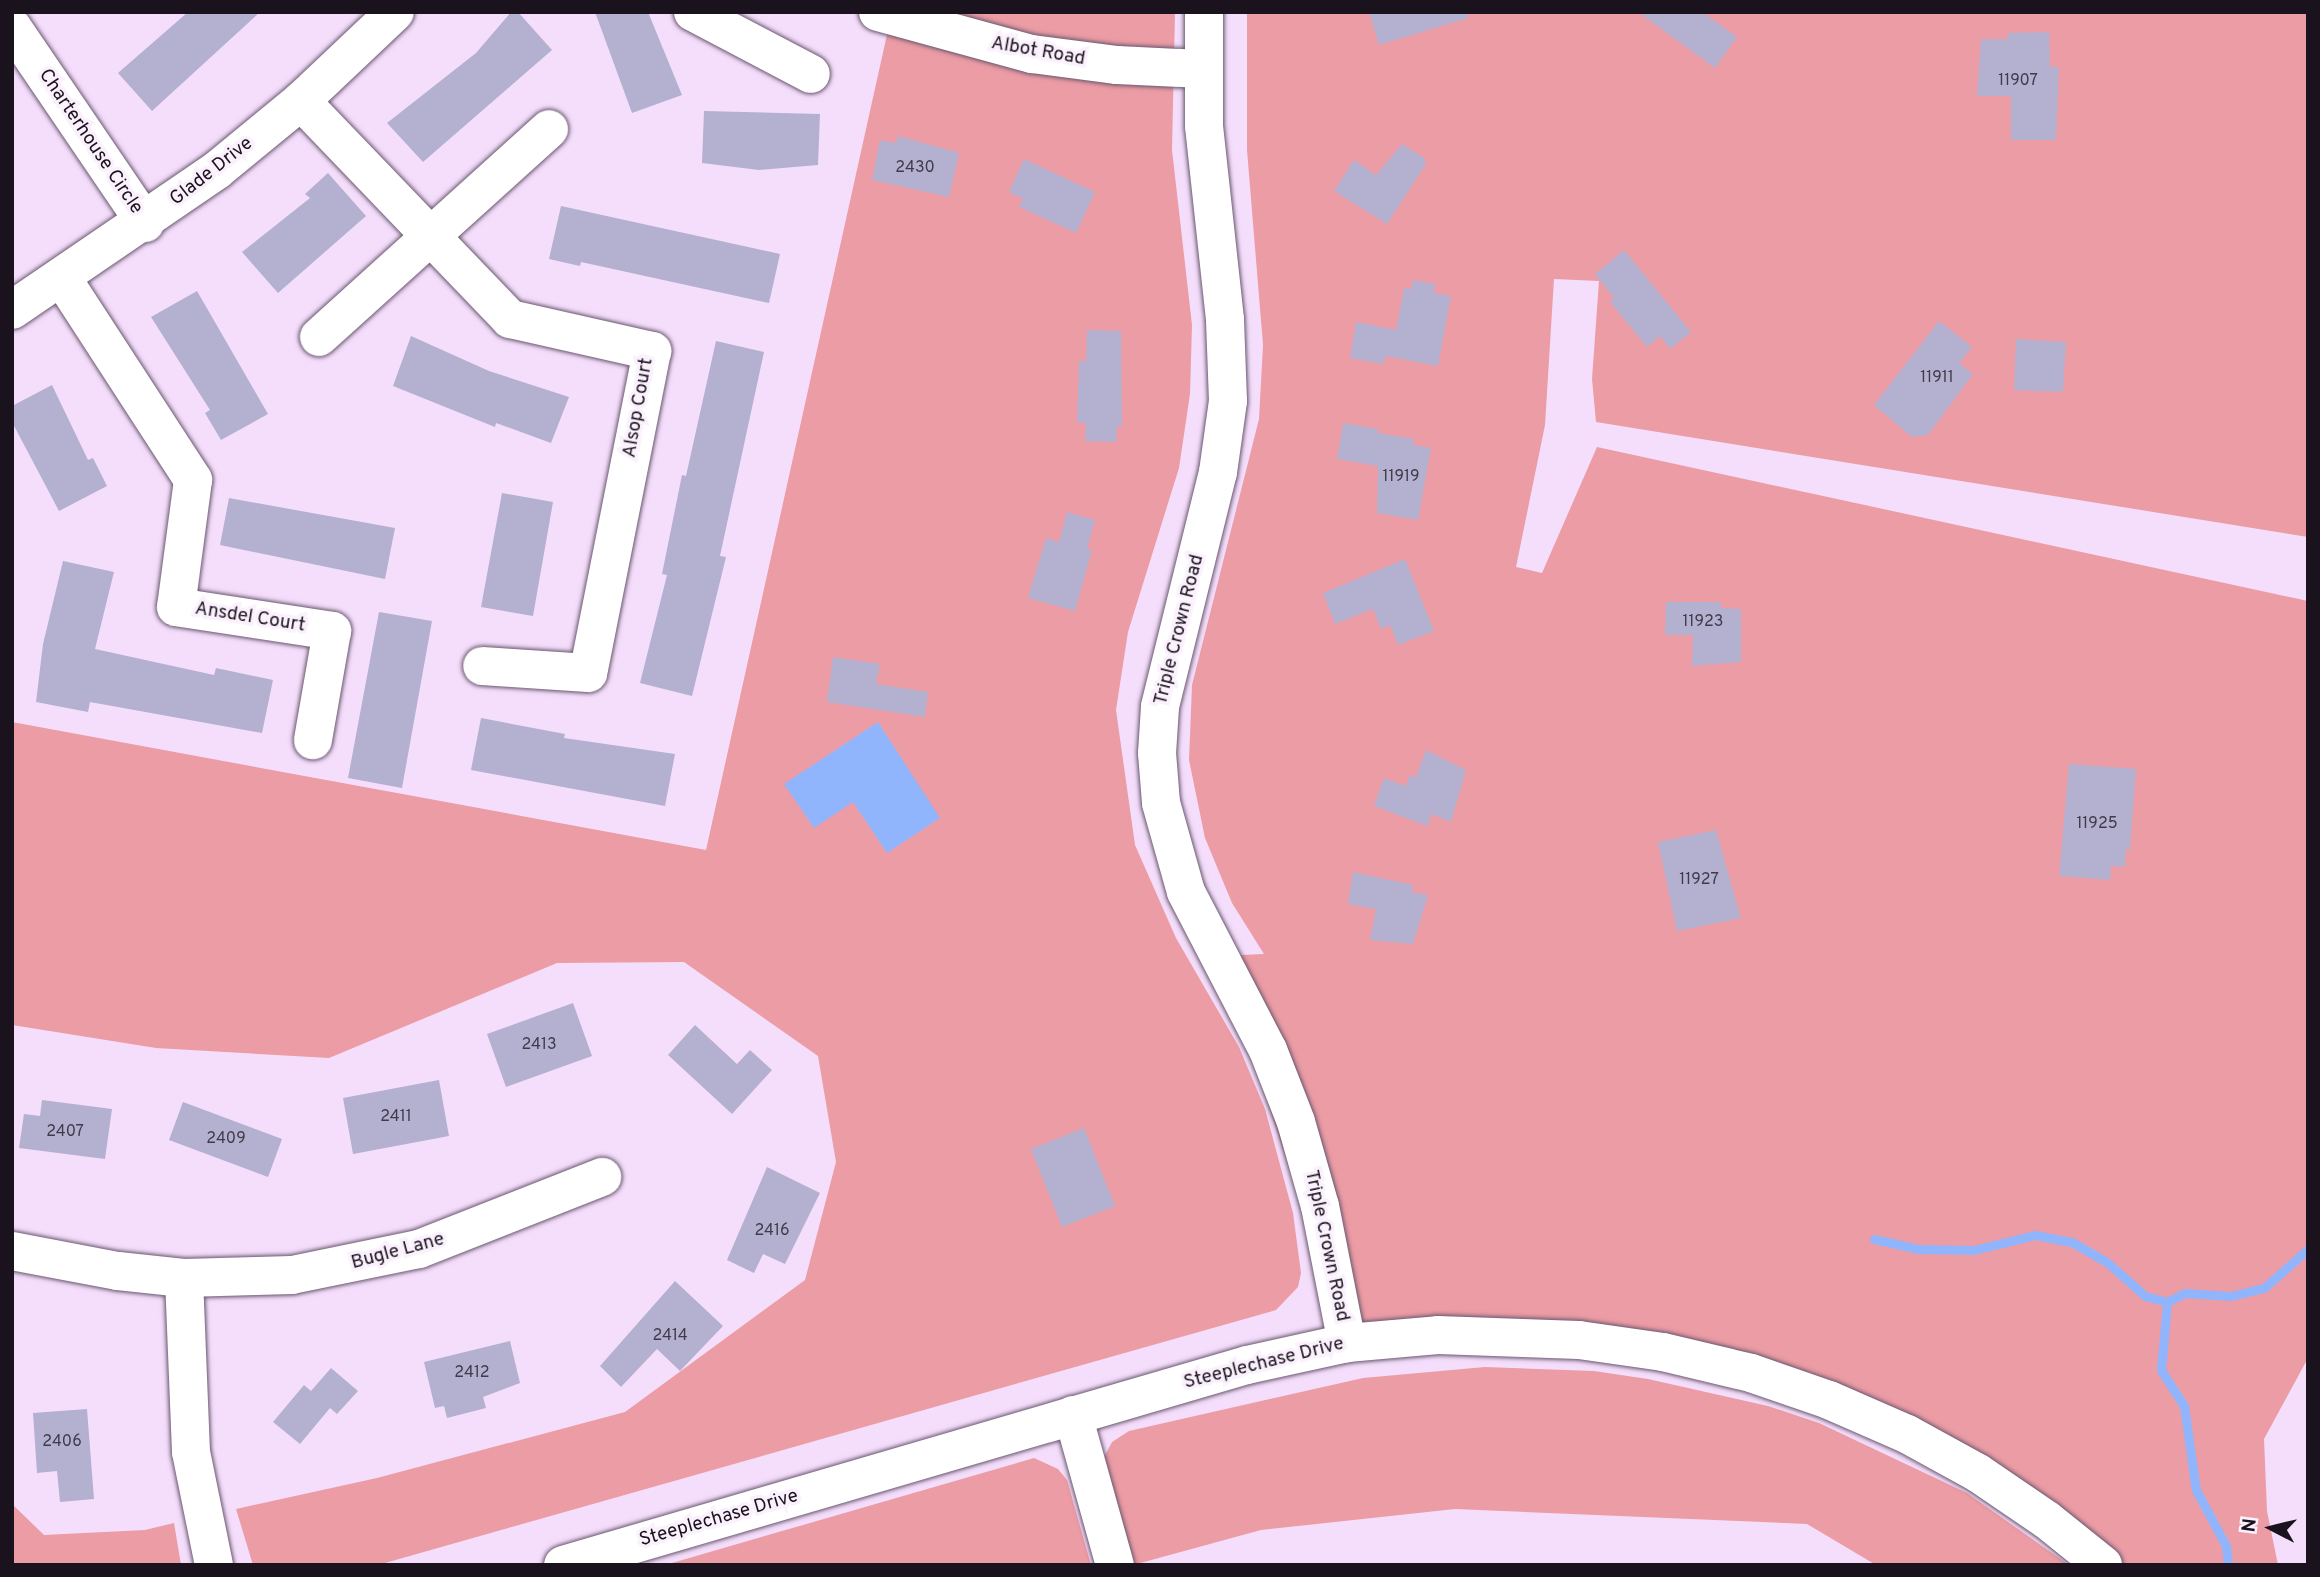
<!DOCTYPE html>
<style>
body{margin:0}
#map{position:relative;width:2320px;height:1577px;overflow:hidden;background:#f4defb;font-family:Overpass,sans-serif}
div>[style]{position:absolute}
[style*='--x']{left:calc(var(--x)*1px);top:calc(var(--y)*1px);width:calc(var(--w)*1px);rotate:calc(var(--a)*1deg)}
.green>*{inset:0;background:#ec9ca4}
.water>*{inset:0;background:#91b5fd}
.stream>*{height:9px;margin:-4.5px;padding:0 4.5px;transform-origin:4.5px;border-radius:4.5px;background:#91b5fd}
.building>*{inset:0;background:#b4b0d0}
.roads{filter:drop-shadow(0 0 2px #6a5770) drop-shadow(0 0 2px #6a5770)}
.minor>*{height:38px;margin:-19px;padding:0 19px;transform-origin:19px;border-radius:19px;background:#fff}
span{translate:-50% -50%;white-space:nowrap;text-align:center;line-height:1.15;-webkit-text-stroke:7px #faf1fd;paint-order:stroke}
.number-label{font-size:16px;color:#403a4a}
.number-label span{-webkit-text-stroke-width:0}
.street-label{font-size:19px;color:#1a131d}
.frame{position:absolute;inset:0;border:14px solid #1a131d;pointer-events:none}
.north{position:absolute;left:2236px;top:1493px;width:70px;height:70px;-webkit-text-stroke:5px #faf1fd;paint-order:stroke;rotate:277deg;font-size:19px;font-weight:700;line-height:28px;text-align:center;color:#1a131d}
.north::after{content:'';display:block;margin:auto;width:24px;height:32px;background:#1a131d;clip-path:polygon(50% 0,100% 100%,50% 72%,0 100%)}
</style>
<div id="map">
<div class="green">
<i style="clip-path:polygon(892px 12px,1175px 12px,1172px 150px,1192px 325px,1190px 394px,1179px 468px,1128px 632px,1116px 710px,1135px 845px,1176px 938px,1239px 1047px,1265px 1109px,1293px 1213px,1301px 1273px,1298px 1287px,1276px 1310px,378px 1565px,253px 1565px,236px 1509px,377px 1478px,625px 1412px,805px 1280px,836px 1162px,818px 1056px,684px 962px,557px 963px,329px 1058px,156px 1048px,12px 1025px,12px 722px,706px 850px)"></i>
<i style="clip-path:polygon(1247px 12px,2308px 12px,2308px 537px,1596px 422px,1592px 379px,1599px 281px,1554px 279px,1545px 425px,1516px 567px,1542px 573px,1597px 447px,2308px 601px,2308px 1358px,2264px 1439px,2267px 1511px,2278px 1565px,2103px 1565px,1978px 1474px,1663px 1352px,1347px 1343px,1219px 956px,1264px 954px,1232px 903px,1205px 838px,1189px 760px,1192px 685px,1259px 419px,1263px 345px,1247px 150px)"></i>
<i style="clip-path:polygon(1485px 1367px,1594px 1371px,1648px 1379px,1768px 1406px,1819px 1423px,1967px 1493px,2069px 1565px,1876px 1565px,1807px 1524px,1455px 1509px,1261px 1530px,1133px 1565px,1103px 1459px,1112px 1442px,1129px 1431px,1363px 1378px)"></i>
<i style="clip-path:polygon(1034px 1458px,1058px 1469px,1067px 1480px,1091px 1565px,665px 1565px)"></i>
<i style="clip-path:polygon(12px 1504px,44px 1535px,145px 1530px,174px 1523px,181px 1565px,12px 1565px)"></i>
</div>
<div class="water">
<i style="clip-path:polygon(878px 722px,940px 818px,887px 853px,853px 802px,814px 828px,784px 784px)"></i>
</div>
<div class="stream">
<i style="--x:1874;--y:1239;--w:45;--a:12.8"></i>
<i style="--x:1918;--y:1249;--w:56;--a:1"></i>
<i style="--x:1974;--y:1250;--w:63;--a:-13.8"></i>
<i style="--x:2035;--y:1235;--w:38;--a:11"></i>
<i style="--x:2072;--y:1242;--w:42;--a:30.3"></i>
<i style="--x:2108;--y:1263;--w:50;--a:41.7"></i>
<i style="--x:2145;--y:1296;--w:23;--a:15"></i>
<i style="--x:2167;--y:1302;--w:68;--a:95"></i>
<i style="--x:2161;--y:1370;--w:43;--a:57.4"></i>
<i style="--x:2184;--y:1406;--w:85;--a:81.9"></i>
<i style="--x:2196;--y:1490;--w:64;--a:61.8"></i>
<i style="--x:2226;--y:1546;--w:19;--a:84"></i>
<i style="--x:2167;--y:1302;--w:20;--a:-27"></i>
<i style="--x:2185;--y:1293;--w:46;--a:3.7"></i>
<i style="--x:2231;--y:1296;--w:34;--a:-14"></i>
<i style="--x:2264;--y:1288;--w:59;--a:-41.6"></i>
</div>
<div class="building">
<i style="clip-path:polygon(188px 12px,260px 12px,152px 111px,118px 73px)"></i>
<i style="clip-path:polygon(511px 12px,518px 12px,552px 50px,423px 162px,387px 123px,476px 53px)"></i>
<i style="clip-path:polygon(595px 12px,648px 12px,682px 95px,632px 113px)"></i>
<i style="clip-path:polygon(1369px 12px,1467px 12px,1468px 18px,1379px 45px)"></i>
<i style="clip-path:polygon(1638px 12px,1702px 12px,1737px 37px,1715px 68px)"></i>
<i style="clip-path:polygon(2049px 32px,2050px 67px,2059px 67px,2056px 140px,2011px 140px,2011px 96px,1977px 96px,1981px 39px,2008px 39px,2008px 33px)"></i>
<i style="clip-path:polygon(704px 111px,820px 114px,818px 165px,759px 170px,702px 163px)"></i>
<i style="clip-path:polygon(898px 136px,959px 153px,949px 197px,872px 180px,880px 140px,896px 143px)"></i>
<i style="clip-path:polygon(1402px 144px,1424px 158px,1426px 164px,1387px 224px,1334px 191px,1354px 160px,1376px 175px)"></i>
<i style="clip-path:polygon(1024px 159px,1095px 192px,1076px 233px,1019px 207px,1023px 199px,1009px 192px)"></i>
<i style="clip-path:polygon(328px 173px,366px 216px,278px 293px,242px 252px,310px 198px,305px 194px)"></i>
<i style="clip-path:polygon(561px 206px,780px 254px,769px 303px,581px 262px,580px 266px,549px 259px)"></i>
<i style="clip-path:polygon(1624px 250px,1691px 332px,1670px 349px,1660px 336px,1647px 347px,1610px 302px,1614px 298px,1595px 274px)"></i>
<i style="clip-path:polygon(1413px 280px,1435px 284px,1434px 293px,1451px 296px,1438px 366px,1385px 356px,1384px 364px,1350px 358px,1356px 322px,1396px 330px,1404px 288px,1411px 289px)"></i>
<i style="clip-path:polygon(197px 291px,268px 414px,221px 440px,205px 413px,210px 410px,151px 317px)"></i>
<i style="clip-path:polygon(1939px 321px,1972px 347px,1959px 363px,1973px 374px,1928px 435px,1912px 437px,1874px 405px)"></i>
<i style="clip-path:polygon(1087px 330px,1121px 331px,1122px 426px,1117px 426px,1116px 442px,1085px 441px,1086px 423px,1077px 422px,1079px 361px,1086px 361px)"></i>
<i style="clip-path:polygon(411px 336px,489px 371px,569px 397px,551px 443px,496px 423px,495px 427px,393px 386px)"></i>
<i style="clip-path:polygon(2016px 339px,2066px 342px,2063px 392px,2014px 390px)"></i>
<i style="clip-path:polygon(716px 341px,764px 352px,720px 556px,726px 557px,692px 696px,640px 683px,667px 575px,662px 574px,682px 475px,686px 476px)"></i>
<i style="clip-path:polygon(52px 385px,88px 460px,93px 458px,107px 486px,59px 511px,12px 422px,12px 406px)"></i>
<i style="clip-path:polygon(1343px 423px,1378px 429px,1378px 433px,1414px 439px,1413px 445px,1431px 448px,1418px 520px,1377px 513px,1378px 466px,1337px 459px)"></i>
<i style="clip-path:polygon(502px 493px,553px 502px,533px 616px,481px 607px)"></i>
<i style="clip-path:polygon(229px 498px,395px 528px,385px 579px,220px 545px)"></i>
<i style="clip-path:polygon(1067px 512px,1095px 520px,1087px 549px,1092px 550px,1075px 611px,1028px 598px,1046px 538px,1059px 542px)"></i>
<i style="clip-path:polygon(1405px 559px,1434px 631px,1398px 645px,1390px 625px,1381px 629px,1373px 609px,1335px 624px,1323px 593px)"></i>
<i style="clip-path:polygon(63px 561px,114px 572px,95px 649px,214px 675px,216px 668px,273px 680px,262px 733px,90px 702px,88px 712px,36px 702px,43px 644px)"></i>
<i style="clip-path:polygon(1666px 602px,1721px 602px,1721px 608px,1741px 609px,1741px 662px,1692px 666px,1693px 635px,1665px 635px)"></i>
<i style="clip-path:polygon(379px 612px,432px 621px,402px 788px,348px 778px)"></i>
<i style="clip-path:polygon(833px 657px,880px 664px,876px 684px,928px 692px,925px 717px,827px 702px)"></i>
<i style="clip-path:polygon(481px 718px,565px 734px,564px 738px,675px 754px,665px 806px,471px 770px)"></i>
<i style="clip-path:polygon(1426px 750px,1466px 770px,1451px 822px,1432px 814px,1427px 826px,1374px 806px,1384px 778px,1406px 786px,1410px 775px,1416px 777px)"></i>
<i style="clip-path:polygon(2069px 764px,2136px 769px,2130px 850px,2126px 849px,2125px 867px,2111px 866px,2110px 880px,2059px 876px)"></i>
<i style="clip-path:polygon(1716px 830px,1741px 918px,1677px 931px,1658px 842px)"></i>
<i style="clip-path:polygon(1353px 872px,1413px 885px,1412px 892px,1428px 895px,1413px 944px,1370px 940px,1376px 909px,1348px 904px)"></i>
<i style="clip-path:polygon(573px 1003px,592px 1056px,506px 1087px,487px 1034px)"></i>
<i style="clip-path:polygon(695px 1025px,737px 1064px,750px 1050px,772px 1070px,732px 1114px,668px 1055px)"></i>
<i style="clip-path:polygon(439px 1080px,449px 1136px,353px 1154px,343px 1098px)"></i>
<i style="clip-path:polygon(42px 1100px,112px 1109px,105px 1159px,19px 1148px,24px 1114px,40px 1116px)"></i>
<i style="clip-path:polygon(183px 1102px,282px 1139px,268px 1177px,169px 1140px)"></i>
<i style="clip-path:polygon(1084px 1128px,1115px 1206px,1062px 1227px,1031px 1149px)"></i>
<i style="clip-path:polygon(767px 1167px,820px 1193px,785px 1264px,763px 1254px,754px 1273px,727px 1260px)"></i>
<i style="clip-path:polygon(675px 1281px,723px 1326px,680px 1371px,657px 1349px,621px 1387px,600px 1366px)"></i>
<i style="clip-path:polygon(510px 1341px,520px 1383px,483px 1397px,486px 1408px,447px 1418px,444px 1406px,435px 1408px,424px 1362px)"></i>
<i style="clip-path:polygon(331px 1368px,358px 1391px,337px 1414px,330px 1408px,300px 1444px,273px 1422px,304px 1385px,311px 1391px)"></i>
<i style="clip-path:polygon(87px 1409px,94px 1499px,60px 1502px,57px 1471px,37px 1473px,33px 1413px)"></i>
</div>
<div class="roads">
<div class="minor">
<i style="--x:693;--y:12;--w:133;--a:27.7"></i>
<i style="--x:878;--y:12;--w:160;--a:15.3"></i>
<i style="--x:1032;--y:54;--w:86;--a:7.4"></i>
<i style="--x:1117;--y:65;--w:85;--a:2.7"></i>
<i style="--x:1204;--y:12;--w:114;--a:90"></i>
<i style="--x:1204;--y:126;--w:195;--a:83.8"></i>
<i style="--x:1225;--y:320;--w:81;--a:87.9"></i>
<i style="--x:1228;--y:401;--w:72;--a:98"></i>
<i style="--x:1218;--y:472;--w:242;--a:103.9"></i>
<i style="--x:1160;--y:707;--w:46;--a:93.7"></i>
<i style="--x:1157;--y:753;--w:50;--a:85.4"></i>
<i style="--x:1161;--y:803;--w:92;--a:74.3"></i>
<i style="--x:1186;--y:892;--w:178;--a:62.6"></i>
<i style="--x:1268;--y:1050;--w:77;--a:68.7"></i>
<i style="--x:1296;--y:1122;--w:87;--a:74.1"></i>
<i style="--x:1320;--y:1206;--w:140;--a:78.9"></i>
<i style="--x:12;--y:27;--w:237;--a:55.8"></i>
<i style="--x:301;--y:101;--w:302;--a:46.2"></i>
<i style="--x:510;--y:319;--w:146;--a:12.7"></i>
<i style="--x:652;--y:351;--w:328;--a:101.2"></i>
<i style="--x:588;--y:673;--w:106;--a:-176.2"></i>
<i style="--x:62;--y:278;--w:241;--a:57"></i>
<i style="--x:193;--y:480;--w:128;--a:97.6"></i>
<i style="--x:176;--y:607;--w:158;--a:8.7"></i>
<i style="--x:332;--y:631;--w:111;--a:99.9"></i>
<i style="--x:12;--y:310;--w:248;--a:-34.3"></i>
<i style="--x:217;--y:170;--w:109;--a:-39.4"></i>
<i style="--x:301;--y:101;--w:129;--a:-43.4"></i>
<i style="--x:319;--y:337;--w:310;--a:-42.1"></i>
<i style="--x:12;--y:1251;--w:108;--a:10.7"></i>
<i style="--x:118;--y:1271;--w:66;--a:6.1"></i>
<i style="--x:184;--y:1278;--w:108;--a:-1.6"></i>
<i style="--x:292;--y:1275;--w:130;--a:-11.6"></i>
<i style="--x:419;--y:1249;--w:197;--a:-21.5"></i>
<i style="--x:184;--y:1278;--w:174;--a:87.7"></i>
<i style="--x:191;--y:1452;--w:115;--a:78.5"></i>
<i style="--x:1073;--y:1415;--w:156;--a:74.4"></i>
<i style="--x:563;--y:1565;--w:713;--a:-16.3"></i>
<i style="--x:1247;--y:1365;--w:102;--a:-12.4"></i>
<i style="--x:1347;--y:1343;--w:91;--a:-5"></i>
<i style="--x:1438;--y:1335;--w:141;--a:2"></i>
<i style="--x:1579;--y:1340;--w:85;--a:8.1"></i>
<i style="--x:1663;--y:1352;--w:90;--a:13.4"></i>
<i style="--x:1751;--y:1373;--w:83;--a:19.1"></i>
<i style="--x:1829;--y:1400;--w:85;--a:23.6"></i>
<i style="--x:1907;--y:1434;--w:81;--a:28.8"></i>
<i style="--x:1978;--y:1473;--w:83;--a:34.3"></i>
<i style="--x:2047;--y:1520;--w:72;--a:38.8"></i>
</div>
</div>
<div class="number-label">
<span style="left:2018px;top:81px">11907</span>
<span style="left:915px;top:168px">2430</span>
<span style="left:1937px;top:378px">11911</span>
<span style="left:1401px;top:477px">11919</span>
<span style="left:1703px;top:622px">11923</span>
<span style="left:2097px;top:824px">11925</span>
<span style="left:1699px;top:880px">11927</span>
<span style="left:539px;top:1045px">2413</span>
<span style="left:396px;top:1117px">2411</span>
<span style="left:65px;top:1132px">2407</span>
<span style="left:226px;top:1139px">2409</span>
<span style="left:772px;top:1231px">2416</span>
<span style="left:670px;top:1336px">2414</span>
<span style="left:472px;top:1373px">2412</span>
<span style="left:62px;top:1442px">2406</span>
</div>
<div class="street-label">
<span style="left:1038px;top:52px;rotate:10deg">Albot Road</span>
<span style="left:90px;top:142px;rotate:56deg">Charterhouse Circle</span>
<span style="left:212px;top:172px;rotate:-38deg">Glade Drive</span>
<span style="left:639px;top:408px;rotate:-80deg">Alsop Court</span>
<span style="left:250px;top:618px;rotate:9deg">Ansdel Court</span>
<span style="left:1180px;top:630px;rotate:-76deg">Triple Crown Road</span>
<span style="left:1326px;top:1246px;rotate:78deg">Triple Crown Road</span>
<span style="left:398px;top:1252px;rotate:-15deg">Bugle Lane</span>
<span style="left:1264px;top:1364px;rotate:-14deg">Steeplechase Drive</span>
<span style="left:719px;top:1519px;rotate:-16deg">Steeplechase Drive</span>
</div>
<div class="frame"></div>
<div class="north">N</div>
</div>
